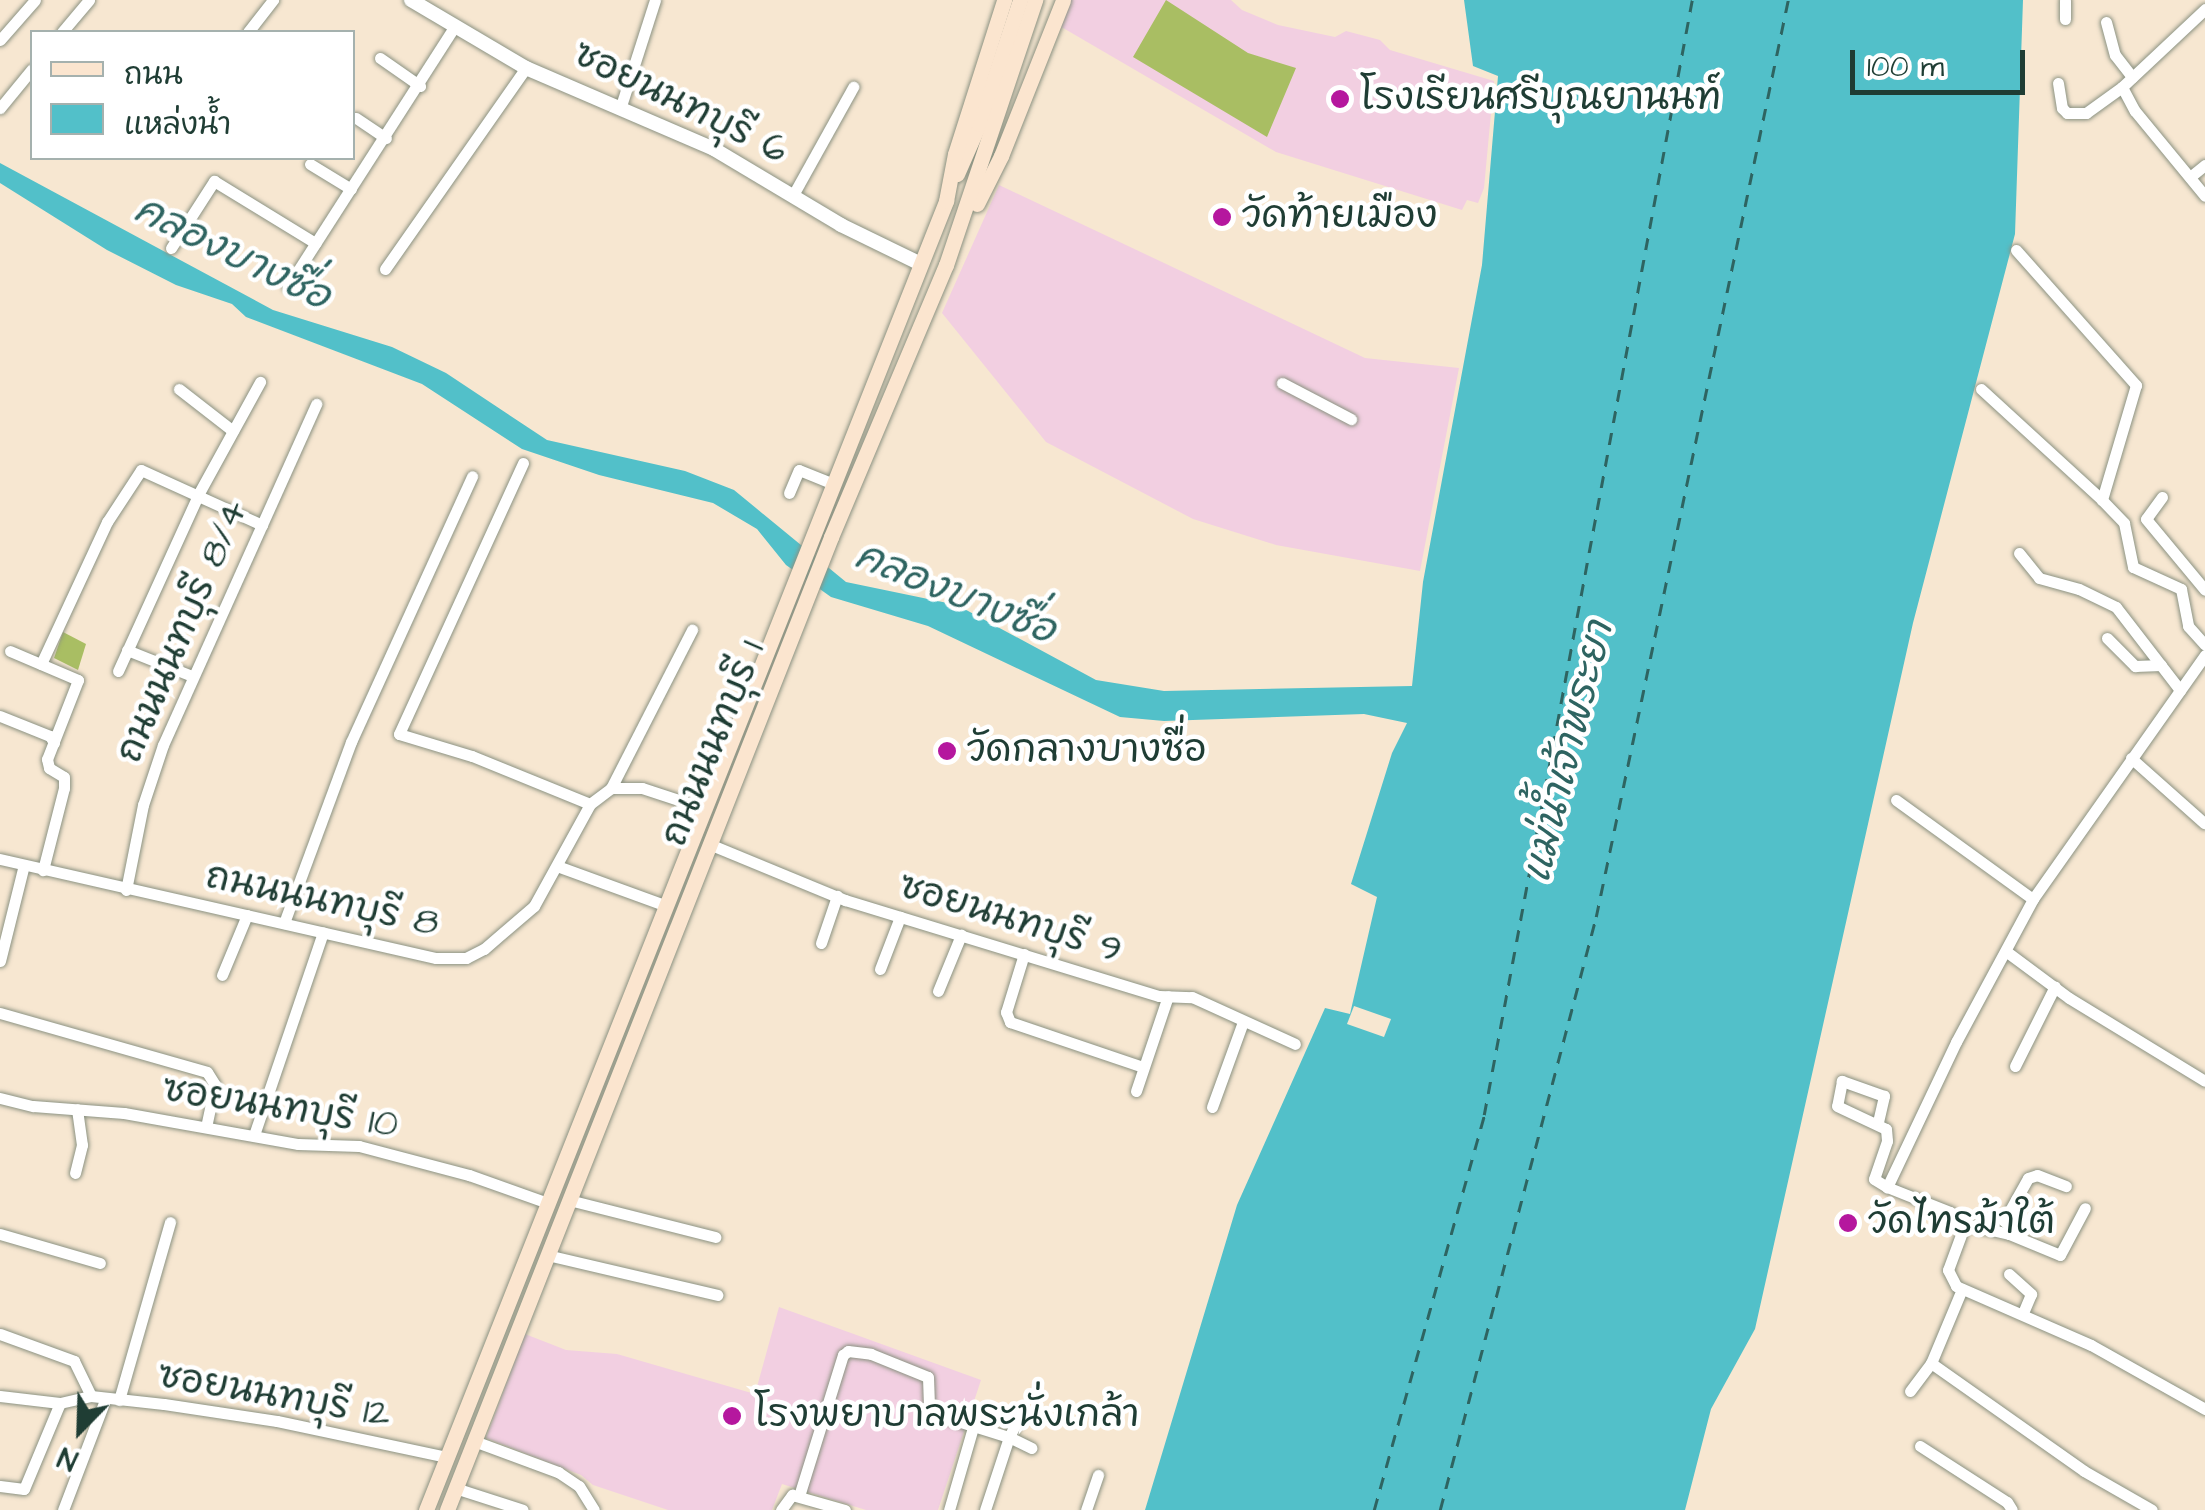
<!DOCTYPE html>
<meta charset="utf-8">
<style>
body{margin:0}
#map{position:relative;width:2205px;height:1510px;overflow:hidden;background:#f7e7d1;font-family:"Architects Daughter","Playpen Sans Thai",sans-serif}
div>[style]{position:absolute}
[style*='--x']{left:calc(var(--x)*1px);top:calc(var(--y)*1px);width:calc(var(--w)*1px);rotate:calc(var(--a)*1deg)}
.built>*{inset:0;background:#f2cfe1}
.green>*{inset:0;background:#a9be63}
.water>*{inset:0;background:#52c0c9}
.pier>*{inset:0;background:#f7e7d1}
.ferry>*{height:2.5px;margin-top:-1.25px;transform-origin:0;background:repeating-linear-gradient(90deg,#2e6461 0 12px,transparent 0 22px)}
.roads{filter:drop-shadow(0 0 2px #8b9282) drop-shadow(0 0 2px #8b9282)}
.minor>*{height:11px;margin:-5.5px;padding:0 5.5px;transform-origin:5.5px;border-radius:5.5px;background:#fff}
.tertiary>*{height:14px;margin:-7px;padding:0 7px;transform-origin:7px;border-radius:7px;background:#fff}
.secondary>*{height:15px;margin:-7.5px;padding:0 7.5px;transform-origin:7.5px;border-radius:7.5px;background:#fbe5cf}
.dots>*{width:28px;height:28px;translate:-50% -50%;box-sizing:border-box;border:5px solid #fff;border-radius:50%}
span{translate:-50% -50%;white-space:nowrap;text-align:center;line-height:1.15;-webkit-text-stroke:9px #fff;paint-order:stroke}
.poi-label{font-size:38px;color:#1f3d34}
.left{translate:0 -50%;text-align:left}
.street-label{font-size:38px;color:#1f3d34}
.water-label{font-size:40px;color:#2e6461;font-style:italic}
.legend{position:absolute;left:30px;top:30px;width:325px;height:130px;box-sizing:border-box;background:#fff;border:2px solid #a5b1ae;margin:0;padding:12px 18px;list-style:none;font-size:30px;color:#1f3d34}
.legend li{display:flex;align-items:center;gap:20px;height:50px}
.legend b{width:50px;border:2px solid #a5b1ae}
.north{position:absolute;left:30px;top:1380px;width:100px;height:100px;-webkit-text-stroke:8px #fff;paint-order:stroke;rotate:203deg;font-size:28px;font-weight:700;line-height:40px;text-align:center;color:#1f3d34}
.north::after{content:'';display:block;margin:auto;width:35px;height:45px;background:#1f3d34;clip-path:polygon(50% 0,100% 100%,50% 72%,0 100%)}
.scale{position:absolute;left:1850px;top:50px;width:175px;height:45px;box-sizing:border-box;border:5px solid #1f3d34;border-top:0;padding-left:12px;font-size:30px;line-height:35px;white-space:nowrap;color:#1f3d34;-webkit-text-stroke:8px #fff;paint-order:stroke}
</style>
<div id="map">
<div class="built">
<i style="clip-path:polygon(1069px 0,1231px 0,1242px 10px,1278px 25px,1335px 37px,1346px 31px,1380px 40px,1390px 50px,1494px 81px,1484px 188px,1478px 203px,1467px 200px,1462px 210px,1276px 152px,1058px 25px)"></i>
<i style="clip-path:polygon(999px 185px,1365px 358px,1459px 368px,1420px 571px,1276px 545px,1193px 519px,1046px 442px,942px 313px)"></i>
<i style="clip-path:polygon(779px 1307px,981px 1380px,938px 1510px,866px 1510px,782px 1484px,772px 1510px,668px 1510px,593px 1485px,581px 1475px,486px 1438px,525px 1334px,566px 1350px,617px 1354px,755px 1394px)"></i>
</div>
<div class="green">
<i style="clip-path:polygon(1166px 0,1248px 53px,1296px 68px,1267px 137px,1133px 57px)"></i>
<i style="clip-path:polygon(63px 632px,86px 644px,78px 670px,54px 658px)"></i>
</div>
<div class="water">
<i style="clip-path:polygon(1464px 0,2023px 0,2015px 234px,1913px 623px,1755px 1329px,1711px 1409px,1685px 1510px,1145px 1510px,1237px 1205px,1325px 1008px,1350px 1014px,1377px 897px,1351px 884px,1392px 753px,1407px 723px,1364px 714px,1164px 721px,1120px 717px,928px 626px,831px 597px,786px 565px,757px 529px,713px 503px,599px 475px,522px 449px,422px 384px,246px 317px,232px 304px,176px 285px,107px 250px,0 183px,0 163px,273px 310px,392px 347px,446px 373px,547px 440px,685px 471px,734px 490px,846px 582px,957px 605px,1096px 680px,1164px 691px,1412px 686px,1423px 582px,1482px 265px,1498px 76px,1473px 66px)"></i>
</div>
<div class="pier">
<i style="clip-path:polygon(1354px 1006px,1391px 1019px,1384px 1037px,1347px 1024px)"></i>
</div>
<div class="ferry">
<i style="--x:1374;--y:1510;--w:410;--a:-74.4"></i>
<i style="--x:1484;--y:1115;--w:1134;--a:-79.43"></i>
<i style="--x:1440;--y:1510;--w:613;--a:-75.26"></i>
<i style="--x:1596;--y:917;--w:937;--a:-78.17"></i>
</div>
<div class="roads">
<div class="minor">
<i style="--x:2065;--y:0;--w:19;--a:90"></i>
<i style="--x:2106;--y:22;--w:34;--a:75"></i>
<i style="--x:2115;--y:55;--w:28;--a:52"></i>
<i style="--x:62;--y:32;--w:42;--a:-49.8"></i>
<i style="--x:248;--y:32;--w:41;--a:-52"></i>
<i style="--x:0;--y:40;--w:53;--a:-48.8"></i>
<i style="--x:380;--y:58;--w:49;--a:35"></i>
<i style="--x:2058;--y:83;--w:25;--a:81"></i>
<i style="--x:2062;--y:108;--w:7;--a:45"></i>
<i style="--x:2067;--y:113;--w:19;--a:0"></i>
<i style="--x:2086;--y:113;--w:44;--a:-35.8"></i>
<i style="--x:2122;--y:87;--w:114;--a:-43.2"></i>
<i style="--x:2122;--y:87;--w:27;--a:62"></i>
<i style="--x:2135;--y:111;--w:110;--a:50.5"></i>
<i style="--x:0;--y:108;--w:50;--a:-50.6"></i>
<i style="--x:620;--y:109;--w:114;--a:-72.2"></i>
<i style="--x:356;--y:118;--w:36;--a:34"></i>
<i style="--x:310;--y:164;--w:48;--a:31.4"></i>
<i style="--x:2190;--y:177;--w:19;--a:-39"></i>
<i style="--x:793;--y:195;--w:124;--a:-60.9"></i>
<i style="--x:171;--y:248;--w:80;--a:-57.3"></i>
<i style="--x:214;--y:181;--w:119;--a:31.5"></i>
<i style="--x:2016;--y:250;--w:181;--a:48.4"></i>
<i style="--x:2136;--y:385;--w:120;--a:106.5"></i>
<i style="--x:2102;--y:500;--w:32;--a:46"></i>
<i style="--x:2124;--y:523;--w:45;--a:78.4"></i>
<i style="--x:2133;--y:567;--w:53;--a:24.6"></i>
<i style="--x:2181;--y:589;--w:38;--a:79"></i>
<i style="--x:2188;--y:626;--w:25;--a:48"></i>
<i style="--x:385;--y:269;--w:246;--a:-55"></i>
<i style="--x:288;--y:286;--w:309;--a:-57.3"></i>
<i style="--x:1282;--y:383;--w:78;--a:27.6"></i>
<i style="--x:179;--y:389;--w:68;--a:37.9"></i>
<i style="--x:1981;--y:389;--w:164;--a:42.5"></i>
<i style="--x:523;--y:463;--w:298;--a:114.6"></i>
<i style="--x:399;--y:734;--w:76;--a:16.8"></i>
<i style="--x:472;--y:756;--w:127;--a:22.1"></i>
<i style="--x:789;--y:493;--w:25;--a:-67"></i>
<i style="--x:799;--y:470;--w:37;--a:22"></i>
<i style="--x:2162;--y:497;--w:27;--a:126"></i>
<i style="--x:2146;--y:519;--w:92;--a:50.3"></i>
<i style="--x:2019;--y:553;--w:32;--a:51"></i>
<i style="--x:2039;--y:578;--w:41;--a:15.4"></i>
<i style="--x:2079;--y:589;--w:41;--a:25.9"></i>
<i style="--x:2116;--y:607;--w:105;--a:52.4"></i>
<i style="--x:2107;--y:638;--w:40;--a:45"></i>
<i style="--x:2135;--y:666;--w:26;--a:-2"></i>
<i style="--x:127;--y:650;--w:70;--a:21.8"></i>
<i style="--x:10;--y:651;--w:74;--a:23.1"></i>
<i style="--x:78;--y:680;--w:85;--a:111.4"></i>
<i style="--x:47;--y:759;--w:9;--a:77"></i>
<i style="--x:49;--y:768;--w:17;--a:31"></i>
<i style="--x:64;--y:777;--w:11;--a:90"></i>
<i style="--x:64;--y:788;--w:85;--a:104.4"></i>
<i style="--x:2205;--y:655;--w:299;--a:125.2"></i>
<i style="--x:2033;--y:899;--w:162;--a:118.3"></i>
<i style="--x:1956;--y:1042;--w:161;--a:115.4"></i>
<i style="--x:1887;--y:1187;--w:68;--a:21.6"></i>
<i style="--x:1950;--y:1212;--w:19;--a:39"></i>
<i style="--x:1965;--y:1224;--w:49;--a:110.3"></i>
<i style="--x:1948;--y:1270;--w:18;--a:63"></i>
<i style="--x:1956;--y:1286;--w:147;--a:23.6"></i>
<i style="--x:2091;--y:1345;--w:131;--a:29.3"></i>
<i style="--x:41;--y:664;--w:157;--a:-65.1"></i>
<i style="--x:107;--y:522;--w:62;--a:-56.8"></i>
<i style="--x:141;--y:470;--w:133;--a:24.4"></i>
<i style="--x:118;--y:671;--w:196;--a:-65.5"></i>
<i style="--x:199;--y:493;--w:127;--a:-61.2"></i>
<i style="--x:0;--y:716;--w:54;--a:21.8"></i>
<i style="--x:50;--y:736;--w:8;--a:60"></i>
<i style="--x:2131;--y:758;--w:98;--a:41.7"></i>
<i style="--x:611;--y:788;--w:31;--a:0"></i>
<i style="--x:642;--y:788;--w:64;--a:18.2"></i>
<i style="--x:1896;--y:800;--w:169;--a:35.9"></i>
<i style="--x:709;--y:844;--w:147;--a:22.4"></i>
<i style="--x:845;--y:900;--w:328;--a:17"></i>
<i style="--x:1159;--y:996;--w:33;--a:2"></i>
<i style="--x:1192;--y:997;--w:113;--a:24.5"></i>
<i style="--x:0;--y:859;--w:447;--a:12.8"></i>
<i style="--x:436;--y:958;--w:30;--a:0"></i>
<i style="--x:466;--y:958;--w:20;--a:-27"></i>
<i style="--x:484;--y:949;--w:66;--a:-40.7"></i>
<i style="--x:534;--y:906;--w:116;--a:-61.2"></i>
<i style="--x:590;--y:804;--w:26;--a:-37"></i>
<i style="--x:611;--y:788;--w:178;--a:-62.9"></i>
<i style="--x:557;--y:866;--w:114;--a:20"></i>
<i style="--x:126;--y:890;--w:87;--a:-78.7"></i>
<i style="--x:143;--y:805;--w:63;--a:-71.6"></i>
<i style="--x:163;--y:745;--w:374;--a:-65.8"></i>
<i style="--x:284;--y:923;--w:193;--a:-69.7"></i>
<i style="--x:351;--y:742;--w:292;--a:-65.5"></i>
<i style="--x:821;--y:943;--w:50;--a:-71.2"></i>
<i style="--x:2007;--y:952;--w:77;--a:36.6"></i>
<i style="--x:2069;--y:998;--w:159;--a:31.4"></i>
<i style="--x:1024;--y:954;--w:61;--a:107.2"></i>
<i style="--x:1006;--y:1012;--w:11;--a:68"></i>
<i style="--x:1010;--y:1022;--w:140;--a:18.7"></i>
<i style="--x:0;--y:961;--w:99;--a:-76"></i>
<i style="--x:880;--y:969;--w:56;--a:-69"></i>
<i style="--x:222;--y:975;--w:65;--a:-67.4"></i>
<i style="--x:938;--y:991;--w:61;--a:-67.7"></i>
<i style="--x:0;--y:1013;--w:215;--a:15.9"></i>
<i style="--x:207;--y:1072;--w:15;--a:58"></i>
<i style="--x:215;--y:1085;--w:43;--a:102.1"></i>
<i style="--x:2015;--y:1066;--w:89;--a:-63.4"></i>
<i style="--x:1136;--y:1091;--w:100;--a:-71.4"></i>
<i style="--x:0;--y:1098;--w:34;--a:14"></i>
<i style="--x:33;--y:1106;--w:91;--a:4.4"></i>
<i style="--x:124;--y:1113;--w:177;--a:10.1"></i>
<i style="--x:298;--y:1144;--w:61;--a:1.9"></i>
<i style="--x:359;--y:1146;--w:114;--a:14.8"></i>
<i style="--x:469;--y:1175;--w:81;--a:19.6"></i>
<i style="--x:1212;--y:1107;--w:90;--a:-70"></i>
<i style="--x:1878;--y:1122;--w:27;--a:-77"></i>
<i style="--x:1884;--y:1096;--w:45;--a:-160.3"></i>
<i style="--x:1842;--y:1081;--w:25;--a:101"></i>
<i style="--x:1837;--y:1106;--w:54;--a:25.1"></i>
<i style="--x:1886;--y:1129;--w:12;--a:85"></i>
<i style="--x:1887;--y:1141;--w:40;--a:108.9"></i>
<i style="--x:1874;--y:1179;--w:15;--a:32"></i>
<i style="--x:254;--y:1135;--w:214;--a:-71.2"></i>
<i style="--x:75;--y:1173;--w:29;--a:-76"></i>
<i style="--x:82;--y:1145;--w:36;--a:-98"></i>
<i style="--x:569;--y:1200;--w:151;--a:14.2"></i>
<i style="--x:1965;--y:1224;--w:45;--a:12.8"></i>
<i style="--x:2009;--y:1234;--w:55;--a:22.4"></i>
<i style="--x:2060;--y:1255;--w:53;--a:-62"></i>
<i style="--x:0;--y:1234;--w:104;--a:16.2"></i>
<i style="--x:2009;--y:1234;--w:6;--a:-51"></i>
<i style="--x:2013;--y:1229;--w:12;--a:-138"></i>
<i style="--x:2004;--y:1221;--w:49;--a:-60.8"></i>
<i style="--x:2028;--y:1178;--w:9;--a:-18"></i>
<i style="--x:2037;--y:1175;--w:31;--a:21"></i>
<i style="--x:547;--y:1255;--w:175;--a:13.2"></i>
<i style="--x:2009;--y:1274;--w:30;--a:42"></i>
<i style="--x:2031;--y:1294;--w:21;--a:113"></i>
<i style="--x:1962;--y:1289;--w:80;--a:112.7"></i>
<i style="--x:1931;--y:1363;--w:187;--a:35.2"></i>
<i style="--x:2084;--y:1471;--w:78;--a:29.8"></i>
<i style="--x:0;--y:1334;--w:79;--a:20"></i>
<i style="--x:74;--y:1361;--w:39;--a:64"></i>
<i style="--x:1910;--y:1391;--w:35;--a:-53"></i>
<i style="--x:0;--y:1396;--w:60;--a:6.7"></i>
<i style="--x:60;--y:1403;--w:32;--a:-13"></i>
<i style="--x:91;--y:1396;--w:73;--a:6.3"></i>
<i style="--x:164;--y:1404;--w:114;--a:8.6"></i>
<i style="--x:277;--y:1421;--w:174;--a:12"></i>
<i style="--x:119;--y:1400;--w:185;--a:-74"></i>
<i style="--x:474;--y:1441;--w:90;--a:20.3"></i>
<i style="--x:558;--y:1472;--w:25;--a:34"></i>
<i style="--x:579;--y:1486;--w:28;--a:58"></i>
<i style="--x:1920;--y:1446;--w:103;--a:32.8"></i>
<i style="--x:2007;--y:1502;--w:9;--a:58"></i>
<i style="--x:0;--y:1486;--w:24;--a:7"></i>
<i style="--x:24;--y:1489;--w:93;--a:-67.3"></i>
<i style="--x:455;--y:1488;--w:71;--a:17.9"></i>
<i style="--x:799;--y:1496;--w:148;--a:-72.7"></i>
<i style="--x:843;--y:1355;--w:6;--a:-39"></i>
<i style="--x:848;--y:1351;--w:23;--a:7"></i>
<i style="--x:871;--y:1354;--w:61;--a:22"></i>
<i style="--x:928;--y:1377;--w:27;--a:88"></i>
<i style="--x:929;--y:1404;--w:12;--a:59"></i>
<i style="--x:935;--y:1414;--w:77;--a:17.3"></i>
<i style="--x:1009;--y:1437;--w:25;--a:-63"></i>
<i style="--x:63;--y:1510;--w:118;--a:-69.1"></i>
<i style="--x:781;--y:1510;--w:19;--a:-54"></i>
<i style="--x:792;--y:1495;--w:55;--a:15.8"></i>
<i style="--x:949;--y:1510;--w:90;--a:-73.8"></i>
<i style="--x:985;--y:1510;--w:77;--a:-71.8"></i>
<i style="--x:1009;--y:1437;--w:25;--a:26"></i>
<i style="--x:1086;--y:1510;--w:37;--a:-71"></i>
</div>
<div class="tertiary">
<i style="--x:411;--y:0;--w:134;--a:30.6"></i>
<i style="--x:526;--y:68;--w:205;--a:23.3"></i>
<i style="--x:714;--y:149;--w:148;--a:30.9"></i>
<i style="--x:841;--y:225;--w:89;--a:26"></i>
</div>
<div class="secondary">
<i style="--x:957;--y:174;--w:55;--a:-66.3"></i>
<i style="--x:979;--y:124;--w:131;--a:-71.7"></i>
<i style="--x:977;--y:204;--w:54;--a:-63.4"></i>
<i style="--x:1001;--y:156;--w:168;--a:-68.3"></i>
<i style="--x:426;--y:1510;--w:1409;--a:-68.33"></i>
<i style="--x:946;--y:201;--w:48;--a:-79.2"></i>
<i style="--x:955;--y:154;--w:162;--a:-72.3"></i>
<i style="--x:447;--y:1510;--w:1046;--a:-68.46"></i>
<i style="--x:831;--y:537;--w:295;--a:-67.1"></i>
<i style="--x:946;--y:265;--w:280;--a:-71.4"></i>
</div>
</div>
<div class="dots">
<i style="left:1340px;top:99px;background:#b5179e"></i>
<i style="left:1222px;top:217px;background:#b5179e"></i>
<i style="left:947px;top:751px;background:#b5179e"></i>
<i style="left:1848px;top:1223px;background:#b5179e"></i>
<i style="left:732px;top:1416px;background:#b5179e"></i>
</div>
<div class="poi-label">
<span class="left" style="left:1360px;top:99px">โรงเรียนศรีบุณยานนท์</span>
<span class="left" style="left:1242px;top:217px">วัดท้ายเมือง</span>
<span class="left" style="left:967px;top:751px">วัดกลางบางซื่อ</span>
<span class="left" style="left:1868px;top:1223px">วัดไทรม้าใต้</span>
<span class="left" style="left:754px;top:1416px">โรงพยาบาลพระนั่งเกล้า</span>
</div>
<div class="street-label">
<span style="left:680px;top:103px;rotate:26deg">ซอยนนทบุรี 6</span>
<span style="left:183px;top:632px;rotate:-67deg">ถนนนนทบุรี 8/4</span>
<span style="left:714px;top:744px;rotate:-68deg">ถนนนนทบุรี 1</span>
<span style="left:322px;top:901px;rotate:12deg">ถนนนนทบุรี 8</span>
<span style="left:1010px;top:919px;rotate:17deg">ซอยนนทบุรี 9</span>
<span style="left:280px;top:1108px;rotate:9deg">ซอยนนทบุรี 10</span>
<span style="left:274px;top:1396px;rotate:10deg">ซอยนนทบุรี 12</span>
</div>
<div class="water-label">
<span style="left:232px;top:254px;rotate:26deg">คลองบางซื่อ</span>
<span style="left:955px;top:594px;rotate:22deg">คลองบางซื่อ</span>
<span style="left:1569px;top:752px;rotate:-76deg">แม่น้ำเจ้าพระยา</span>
</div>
<ul class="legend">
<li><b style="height:12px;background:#fbe5cf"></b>ถนน</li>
<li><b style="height:28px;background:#52c0c9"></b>แหล่งน้ำ</li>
</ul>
<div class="north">N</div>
<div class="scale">100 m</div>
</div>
